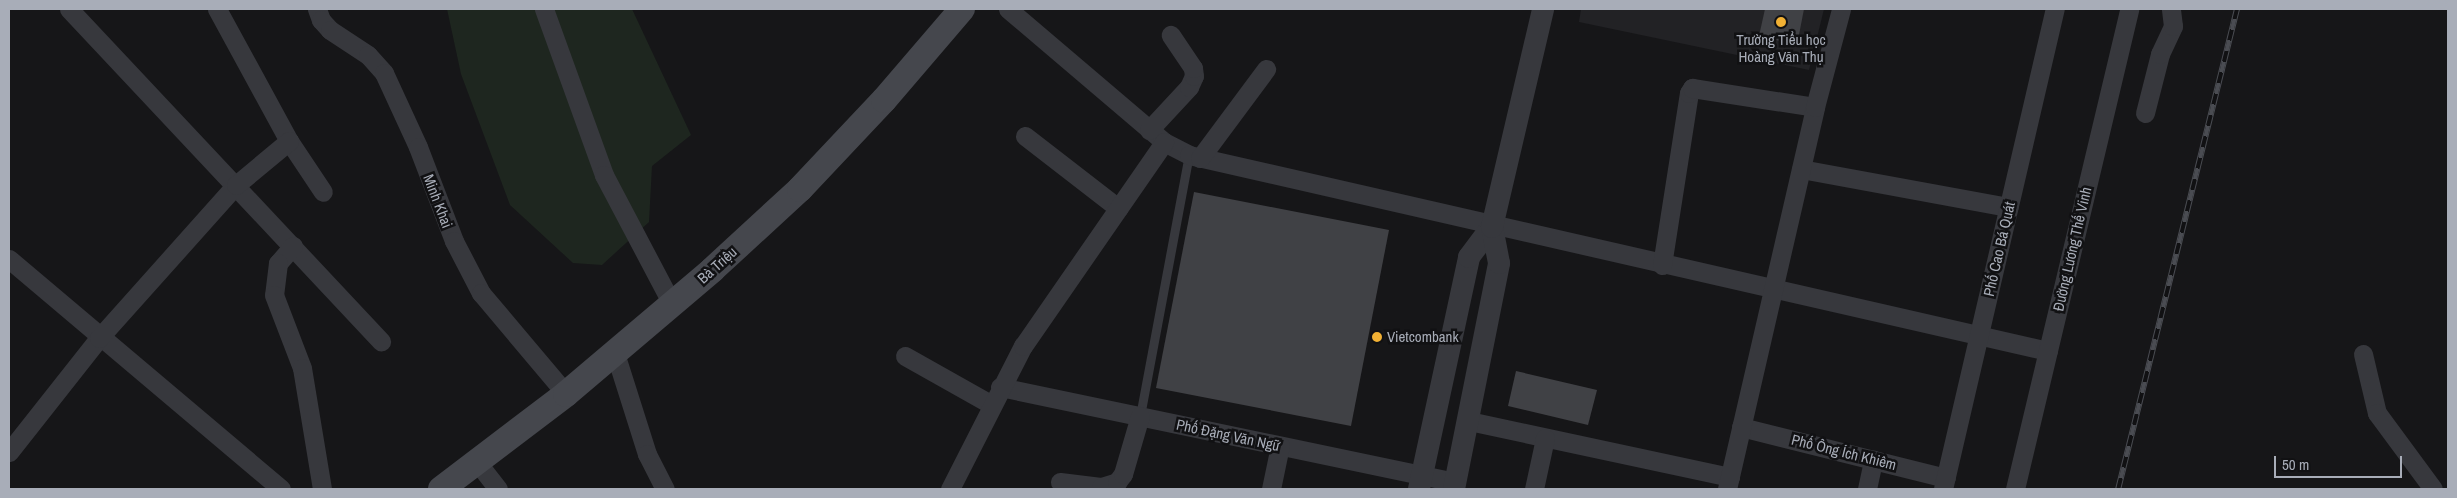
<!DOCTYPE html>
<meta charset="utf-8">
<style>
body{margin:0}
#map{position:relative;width:2457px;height:498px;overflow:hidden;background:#161618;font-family:"Archivo Narrow",sans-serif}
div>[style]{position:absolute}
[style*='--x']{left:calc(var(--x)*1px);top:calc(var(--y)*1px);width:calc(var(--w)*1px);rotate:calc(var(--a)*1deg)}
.built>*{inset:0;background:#222225}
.green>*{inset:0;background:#1e261f}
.building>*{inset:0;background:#404145}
.service>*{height:9px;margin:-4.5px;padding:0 4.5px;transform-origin:4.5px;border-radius:4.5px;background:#37383d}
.minor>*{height:19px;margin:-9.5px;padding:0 9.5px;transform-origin:9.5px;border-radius:9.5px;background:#37383d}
.tertiary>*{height:22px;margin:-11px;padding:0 11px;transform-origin:11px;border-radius:11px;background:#37383d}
.secondary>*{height:26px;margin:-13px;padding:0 13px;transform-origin:13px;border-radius:13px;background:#45474d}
.rail>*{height:5.5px;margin-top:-2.75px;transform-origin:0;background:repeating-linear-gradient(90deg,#111113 0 11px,#4a4c52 0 22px);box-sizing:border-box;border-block:1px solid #4a4c52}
.dots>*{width:14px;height:14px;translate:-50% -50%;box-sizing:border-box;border:2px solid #111113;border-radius:50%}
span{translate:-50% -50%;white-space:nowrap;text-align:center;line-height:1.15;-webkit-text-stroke:5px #111113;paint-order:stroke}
.poi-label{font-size:15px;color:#a8adb8}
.left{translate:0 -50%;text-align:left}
.street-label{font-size:15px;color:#a8adb8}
.frame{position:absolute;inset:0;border:10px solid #a8adb8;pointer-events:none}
.scale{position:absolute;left:2274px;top:456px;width:128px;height:22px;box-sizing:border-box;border:2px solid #a8adb8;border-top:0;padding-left:6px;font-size:15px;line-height:18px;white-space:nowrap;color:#a8adb8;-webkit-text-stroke:4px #111113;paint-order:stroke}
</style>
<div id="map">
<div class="built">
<i style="clip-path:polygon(1581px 9px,1824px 9px,1809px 70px,1579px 22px)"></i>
</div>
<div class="green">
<i style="clip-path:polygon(447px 9px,632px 9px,691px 135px,652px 166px,649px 222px,602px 265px,573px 263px,510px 205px,461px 74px)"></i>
</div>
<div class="building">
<i style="clip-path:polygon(1765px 9px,1804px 9px,1797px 45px,1759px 36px)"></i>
<i style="clip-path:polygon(1194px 192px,1389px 230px,1351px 426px,1156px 388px)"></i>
<i style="clip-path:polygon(1516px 371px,1597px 390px,1588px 425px,1508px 406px)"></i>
</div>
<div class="service">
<i style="--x:1140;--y:416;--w:266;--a:-79.4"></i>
</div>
<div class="minor">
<i style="--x:69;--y:9;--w:456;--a:46.8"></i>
<i style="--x:217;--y:9;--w:150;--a:61.4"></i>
<i style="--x:289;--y:141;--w:61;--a:56.3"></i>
<i style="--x:317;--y:9;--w:12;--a:70"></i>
<i style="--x:321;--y:20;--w:13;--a:48"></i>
<i style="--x:330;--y:30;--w:45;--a:33.3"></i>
<i style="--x:368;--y:55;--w:24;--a:48"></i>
<i style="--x:384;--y:73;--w:81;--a:65.3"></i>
<i style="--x:418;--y:147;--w:101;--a:69"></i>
<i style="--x:454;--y:241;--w:59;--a:62.6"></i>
<i style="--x:481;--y:293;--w:132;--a:49.9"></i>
<i style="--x:544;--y:9;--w:177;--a:70.1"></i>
<i style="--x:604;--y:175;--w:146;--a:62.2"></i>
<i style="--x:1008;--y:9;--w:205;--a:40.4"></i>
<i style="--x:1164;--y:142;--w:28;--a:27"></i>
<i style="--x:1189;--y:155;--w:881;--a:12.85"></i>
<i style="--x:2145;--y:113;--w:61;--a:-75.7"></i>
<i style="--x:2160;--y:54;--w:31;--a:-65"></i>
<i style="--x:2173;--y:26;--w:17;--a:-97"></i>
<i style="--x:1149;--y:130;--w:59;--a:-47.1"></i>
<i style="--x:1189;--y:87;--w:12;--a:-66"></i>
<i style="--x:1194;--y:76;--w:8;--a:-97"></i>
<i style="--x:1193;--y:68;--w:40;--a:-124"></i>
<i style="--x:1025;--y:136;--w:118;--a:37.7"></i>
<i style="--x:1200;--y:158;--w:111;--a:-53.4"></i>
<i style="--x:1801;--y:169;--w:211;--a:10.4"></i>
<i style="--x:293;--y:246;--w:23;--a:131"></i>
<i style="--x:278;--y:263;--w:32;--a:97"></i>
<i style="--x:274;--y:295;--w:78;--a:69"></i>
<i style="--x:302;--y:368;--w:123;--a:80.6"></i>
<i style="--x:9;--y:259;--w:356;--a:40.2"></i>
<i style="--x:1662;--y:265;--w:174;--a:-81.1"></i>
<i style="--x:1689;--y:93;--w:6;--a:-59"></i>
<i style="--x:1692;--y:88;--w:124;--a:8.8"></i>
<i style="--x:615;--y:353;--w:106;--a:72.4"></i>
<i style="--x:647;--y:454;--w:39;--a:63"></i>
<i style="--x:2363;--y:354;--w:61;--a:76.7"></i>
<i style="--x:2377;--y:413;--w:94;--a:53.6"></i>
<i style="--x:905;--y:356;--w:100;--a:29.4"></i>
<i style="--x:1000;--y:387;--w:465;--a:11.8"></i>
<i style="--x:1469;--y:421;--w:267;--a:12.1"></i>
<i style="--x:1741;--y:427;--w:211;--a:14"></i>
<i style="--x:9;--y:452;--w:145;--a:-51.7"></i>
<i style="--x:99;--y:338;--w:205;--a:-48.2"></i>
<i style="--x:236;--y:185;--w:69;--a:-39.7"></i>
<i style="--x:477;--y:462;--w:34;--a:52"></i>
<i style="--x:1060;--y:482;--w:41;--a:7"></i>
<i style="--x:1101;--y:487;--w:17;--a:-17"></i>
<i style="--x:1117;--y:482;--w:10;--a:-53"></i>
<i style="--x:1123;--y:474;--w:60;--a:-73.7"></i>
<i style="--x:950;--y:489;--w:161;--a:-63"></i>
<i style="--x:1023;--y:346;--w:248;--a:-55.3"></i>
<i style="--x:1271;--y:489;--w:44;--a:-78.2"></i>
<i style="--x:1534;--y:489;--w:52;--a:-77.8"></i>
<i style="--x:1727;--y:489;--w:392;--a:-77"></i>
<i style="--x:1815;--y:107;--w:101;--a:-75.1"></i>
<i style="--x:1867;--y:489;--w:30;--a:-78"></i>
<i style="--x:1943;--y:489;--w:493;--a:-76.9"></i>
<i style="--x:2015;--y:489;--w:493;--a:-76.6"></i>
</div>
<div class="tertiary">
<i style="--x:1419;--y:489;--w:237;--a:-77.8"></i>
<i style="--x:1469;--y:257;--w:38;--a:-53"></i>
<i style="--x:1454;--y:489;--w:230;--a:-78.7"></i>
<i style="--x:1499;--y:263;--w:37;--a:-101"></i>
<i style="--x:1492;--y:227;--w:224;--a:-76.8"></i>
</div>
<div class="secondary">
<i style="--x:441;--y:489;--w:157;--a:-37.2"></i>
<i style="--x:566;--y:394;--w:192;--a:-40.3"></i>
<i style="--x:712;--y:270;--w:120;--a:-42.6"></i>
<i style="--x:800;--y:189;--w:122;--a:-46.7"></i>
<i style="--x:884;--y:100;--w:120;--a:-49.4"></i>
</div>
<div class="rail">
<i style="--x:2118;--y:489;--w:495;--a:-76.1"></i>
</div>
<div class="dots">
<i style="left:1781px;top:22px;background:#f2b134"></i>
<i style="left:1377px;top:337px;background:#f2b134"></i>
</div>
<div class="poi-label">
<span style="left:1781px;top:48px">Trường Tiểu học<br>Hoàng Văn Thụ</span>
<span class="left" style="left:1387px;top:337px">Vietcombank</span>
</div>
<div class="street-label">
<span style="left:438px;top:201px;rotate:69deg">Minh Khai</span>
<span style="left:1999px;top:249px;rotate:-77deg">Phố Cao Bá Quát</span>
<span style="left:2072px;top:249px;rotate:-77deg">Đường Lương Thế Vinh</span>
<span style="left:717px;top:265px;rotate:-42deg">Bà Triệu</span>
<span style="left:1228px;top:435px;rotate:12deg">Phố Đặng Văn Ngữ</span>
<span style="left:1844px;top:452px;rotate:14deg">Phố Ông Ích Khiêm</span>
</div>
<div class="frame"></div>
<div class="scale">50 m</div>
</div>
